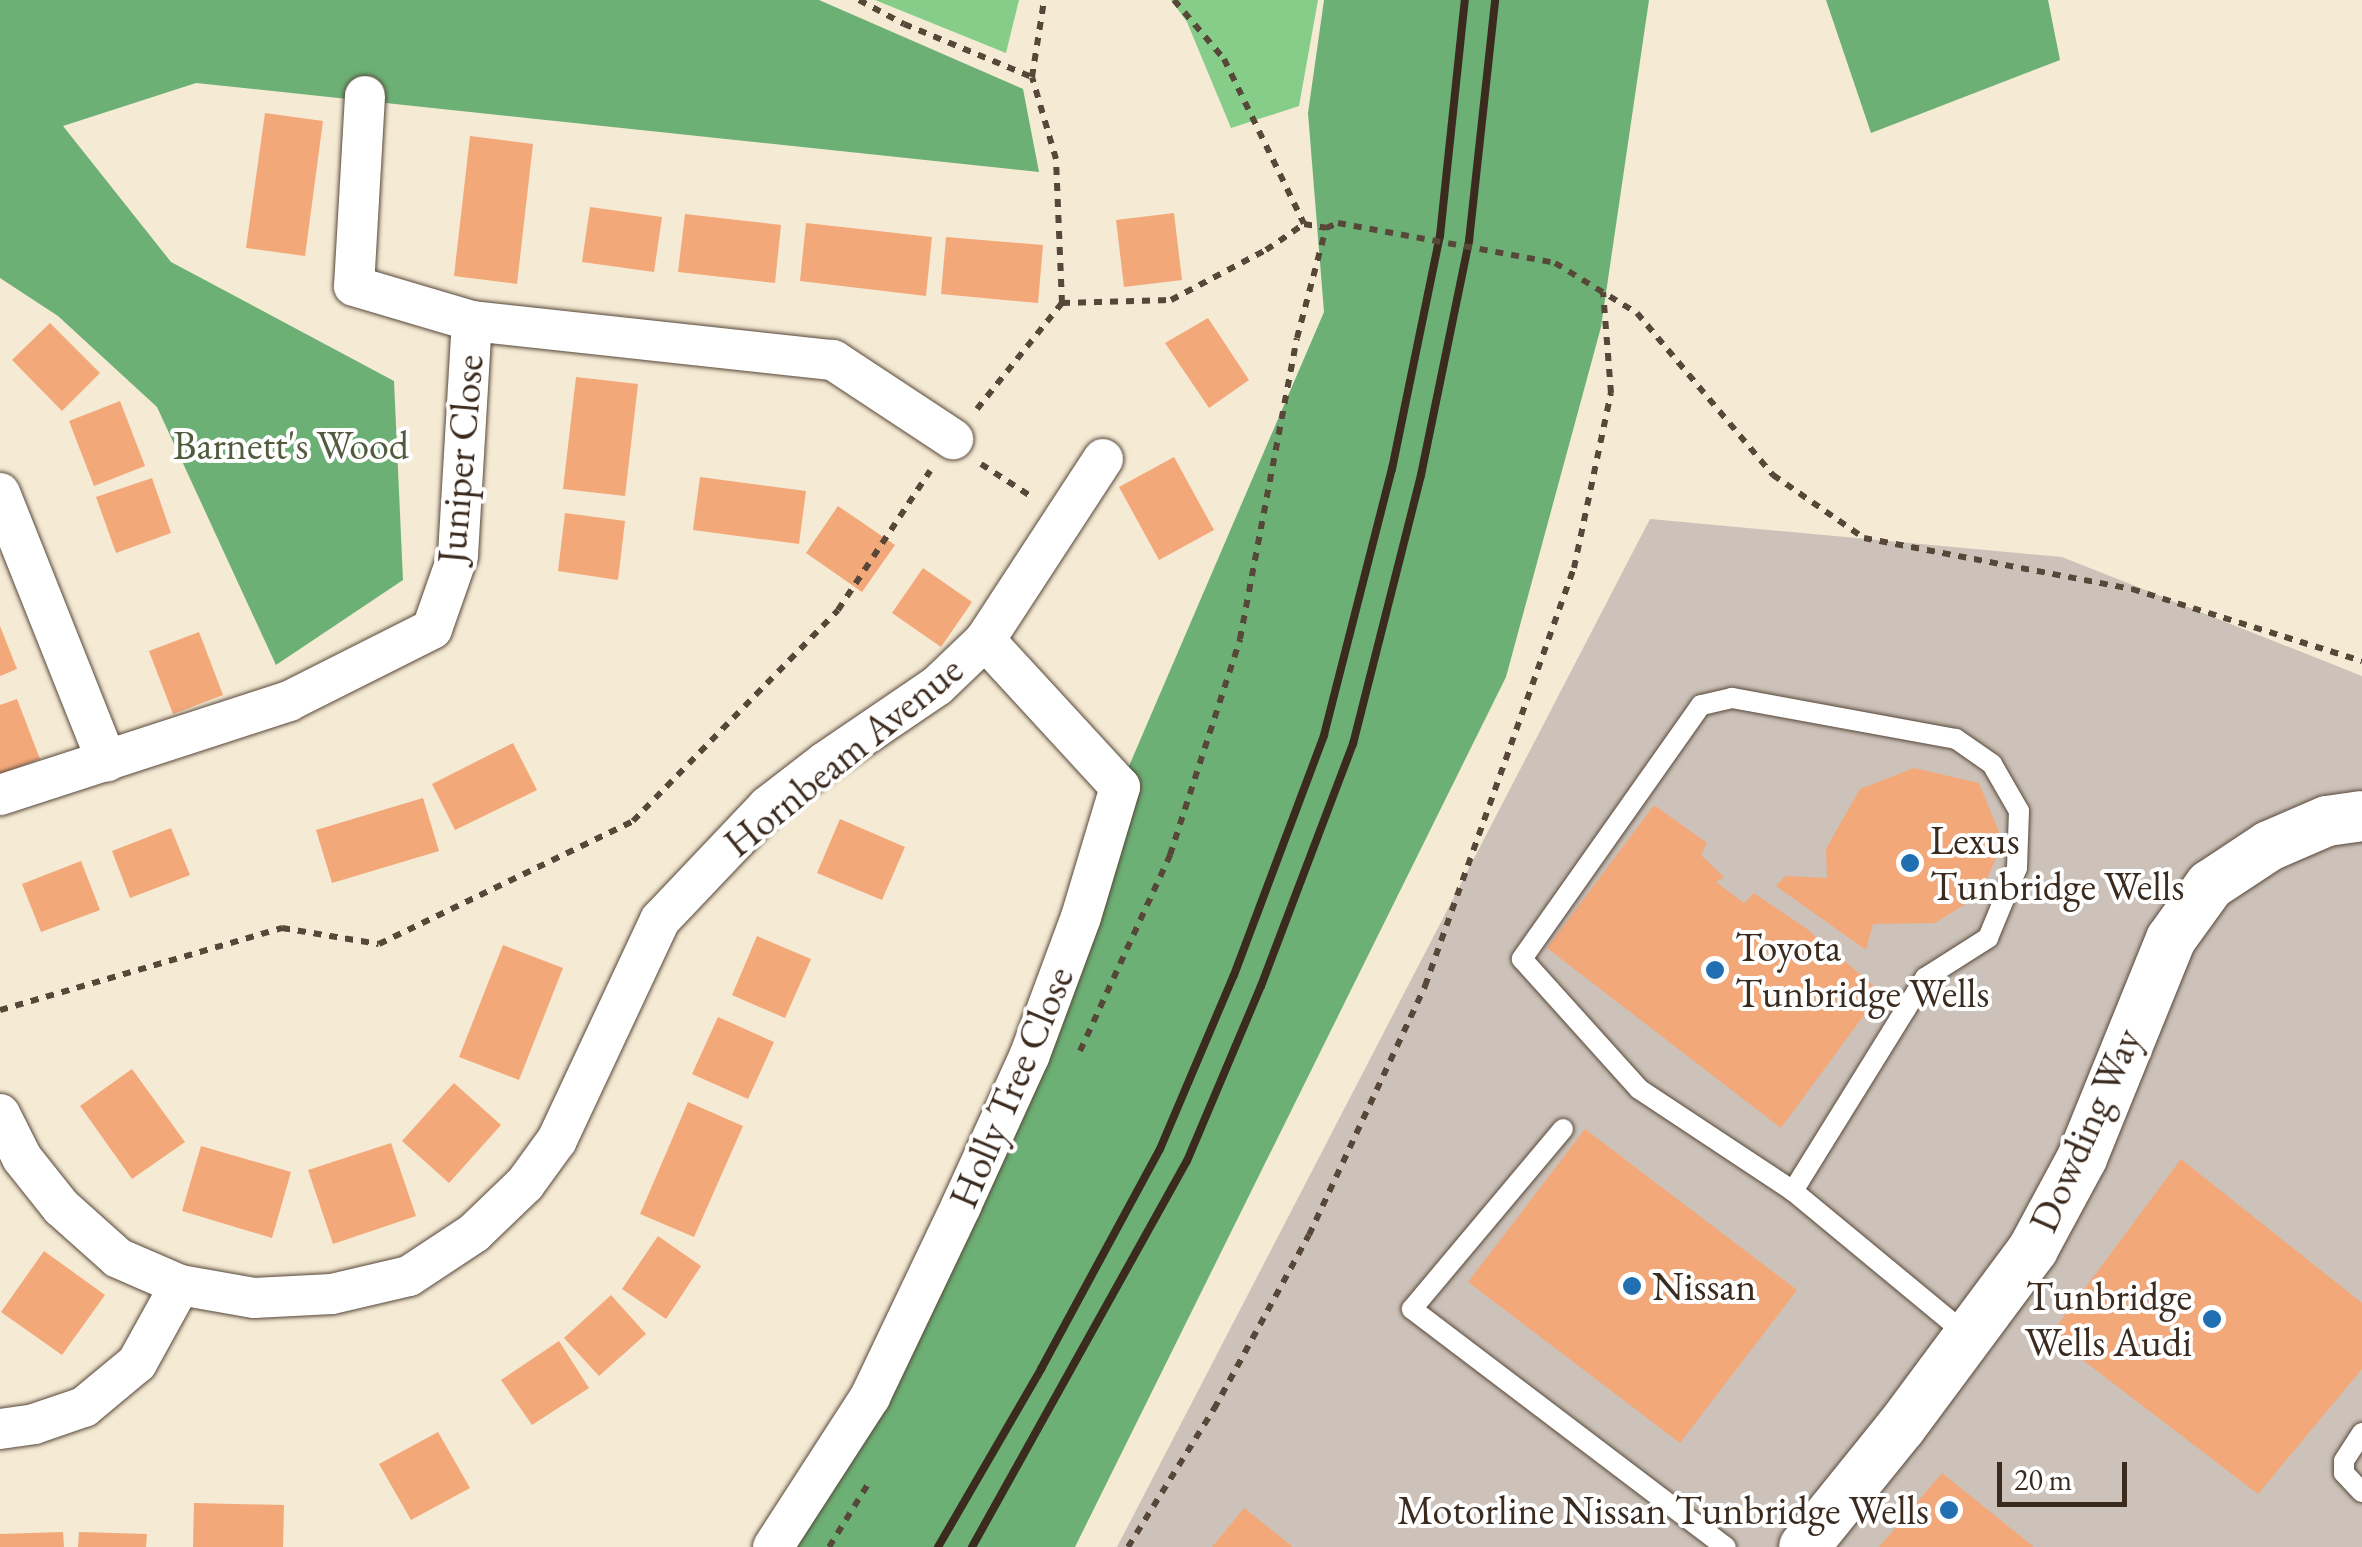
<!DOCTYPE html>
<style>
body{margin:0}
#map{position:relative;width:2362px;height:1547px;overflow:hidden;background:#f5ead4;font-family:"EB Garamond",serif}
div>[style]{position:absolute}
[style*='--x']{left:calc(var(--x)*1px);top:calc(var(--y)*1px);width:calc(var(--w)*1px);rotate:calc(var(--a)*1deg)}
.industrial>*{inset:0;background:#ccc2b9}
.green>*{inset:0;background:#86cd89}
.forest>*{inset:0;background:#6cb075}
.building>*{inset:0;background:#f3a87a}
.path>*{height:6px;margin-top:-3px;transform-origin:0;background:repeating-linear-gradient(90deg,#574739 0 8px,transparent 0 16px)}
.roads{filter:drop-shadow(0 0 2px #574739) drop-shadow(0 0 2px #574739)}
.service>*{height:20px;margin:-10px;padding:0 10px;transform-origin:10px;border-radius:10px;background:#fff}
.minor>*{height:40px;margin:-20px;padding:0 20px;transform-origin:20px;border-radius:20px;background:#fff}
.tertiary>*{height:50px;margin:-25px;padding:0 25px;transform-origin:25px;border-radius:25px;background:#fff}
.rail>*{height:8px;margin:-4px;padding:0 4px;transform-origin:4px;border-radius:4px;background:#3b2a1e}
.path-bridge>*{height:6px;margin-top:-3px;transform-origin:0;background:repeating-linear-gradient(90deg,#574739 0 8px,transparent 0 16px)}
.dots>*{width:28px;height:28px;translate:-50% -50%;box-sizing:border-box;border:5px solid #fff;border-radius:50%}
span{translate:-50% -50%;white-space:nowrap;text-align:center;line-height:1.15;-webkit-text-stroke:8px #fff;paint-order:stroke}
.park-label{font-size:40px;color:#525b3e}
.street-label{font-size:40px;color:#3b2a1e}
.poi-label{font-size:40px;color:#3b2a1e}
.left{translate:0 -50%;text-align:left}
.right{translate:-100% -50%;text-align:right}
.scale{position:absolute;left:1997px;top:1462px;width:130px;height:45px;box-sizing:border-box;border:5px solid #3b2a1e;border-top:0;padding-left:12px;font-size:30px;line-height:35px;white-space:nowrap;color:#3b2a1e;-webkit-text-stroke:8px #fff;paint-order:stroke}
</style>
<div id="map">
<div class="industrial">
<i style="clip-path:polygon(1650px 519px,2062px 557px,2362px 676px,2362px 1547px,1117px 1547px)"></i>
</div>
<div class="green">
<i style="clip-path:polygon(875px 0,1019px 0,1006px 53px)"></i>
<i style="clip-path:polygon(1171px 0,1318px 0,1299px 106px,1231px 128px,1187px 22px)"></i>
</div>
<div class="forest">
<i style="clip-path:polygon(0 0,819px 0,1023px 89px,1039px 172px,196px 83px,63px 126px,171px 262px,394px 381px,403px 580px,276px 665px,157px 407px,58px 316px,0 278px)"></i>
<i style="clip-path:polygon(1324px 0,1649px 0,1601px 327px,1506px 677px,1075px 1547px,783px 1547px,992px 1164px,1120px 787px,1324px 312px,1308px 113px)"></i>
<i style="clip-path:polygon(1826px 0,2048px 0,2060px 60px,1871px 133px)"></i>
</div>
<div class="building">
<i style="clip-path:polygon(265px 113px,323px 121px,305px 256px,246px 248px)"></i>
<i style="clip-path:polygon(470px 136px,533px 144px,517px 284px,454px 276px)"></i>
<i style="clip-path:polygon(590px 207px,662px 217px,654px 272px,582px 262px)"></i>
<i style="clip-path:polygon(1174px 213px,1182px 280px,1124px 287px,1116px 220px)"></i>
<i style="clip-path:polygon(685px 214px,781px 225px,775px 283px,678px 272px)"></i>
<i style="clip-path:polygon(806px 223px,932px 237px,926px 296px,800px 281px)"></i>
<i style="clip-path:polygon(946px 237px,1043px 245px,1038px 303px,941px 294px)"></i>
<i style="clip-path:polygon(1208px 318px,1249px 380px,1209px 408px,1165px 343px)"></i>
<i style="clip-path:polygon(50px 323px,100px 373px,62px 411px,12px 360px)"></i>
<i style="clip-path:polygon(576px 377px,638px 384px,625px 496px,563px 489px)"></i>
<i style="clip-path:polygon(120px 401px,145px 466px,94px 486px,69px 421px)"></i>
<i style="clip-path:polygon(1174px 457px,1214px 530px,1159px 560px,1119px 487px)"></i>
<i style="clip-path:polygon(700px 477px,806px 491px,799px 544px,693px 530px)"></i>
<i style="clip-path:polygon(152px 478px,171px 533px,116px 553px,96px 497px)"></i>
<i style="clip-path:polygon(838px 506px,895px 545px,862px 592px,806px 553px)"></i>
<i style="clip-path:polygon(565px 513px,625px 521px,618px 580px,558px 571px)"></i>
<i style="clip-path:polygon(923px 568px,972px 602px,941px 647px,892px 613px)"></i>
<i style="clip-path:polygon(0 626px,17px 669px,0 676px)"></i>
<i style="clip-path:polygon(199px 632px,223px 695px,173px 714px,149px 651px)"></i>
<i style="clip-path:polygon(17px 699px,40px 759px,0 774px,0 705px)"></i>
<i style="clip-path:polygon(513px 743px,537px 790px,455px 830px,432px 784px)"></i>
<i style="clip-path:polygon(1914px 768px,1979px 783px,2003px 842px,1980px 895px,1935px 923px,1873px 924px,1866px 950px,1776px 886px,1785px 876px,1827px 878px,1826px 849px,1860px 789px)"></i>
<i style="clip-path:polygon(423px 798px,439px 851px,332px 883px,316px 830px)"></i>
<i style="clip-path:polygon(1654px 805px,1707px 843px,1701px 855px,1724px 877px,1716px 882px,1744px 903px,1754px 893px,1807px 929px,1881px 992px,1781px 1128px,1547px 948px)"></i>
<i style="clip-path:polygon(840px 819px,905px 847px,882px 900px,817px 873px)"></i>
<i style="clip-path:polygon(171px 828px,190px 875px,130px 898px,112px 851px)"></i>
<i style="clip-path:polygon(81px 861px,100px 910px,41px 932px,22px 884px)"></i>
<i style="clip-path:polygon(757px 936px,811px 959px,785px 1018px,732px 995px)"></i>
<i style="clip-path:polygon(503px 945px,563px 968px,519px 1080px,459px 1057px)"></i>
<i style="clip-path:polygon(718px 1017px,774px 1042px,748px 1099px,692px 1074px)"></i>
<i style="clip-path:polygon(132px 1069px,185px 1142px,132px 1179px,80px 1106px)"></i>
<i style="clip-path:polygon(454px 1083px,501px 1125px,449px 1183px,402px 1141px)"></i>
<i style="clip-path:polygon(688px 1102px,743px 1126px,694px 1237px,640px 1214px)"></i>
<i style="clip-path:polygon(1585px 1129px,1797px 1290px,1680px 1443px,1468px 1282px)"></i>
<i style="clip-path:polygon(391px 1143px,416px 1216px,333px 1244px,308px 1170px)"></i>
<i style="clip-path:polygon(201px 1146px,291px 1172px,272px 1238px,182px 1211px)"></i>
<i style="clip-path:polygon(2181px 1159px,2362px 1303px,2362px 1369px,2258px 1494px,2050px 1335px)"></i>
<i style="clip-path:polygon(658px 1236px,701px 1266px,666px 1319px,622px 1289px)"></i>
<i style="clip-path:polygon(44px 1251px,105px 1295px,62px 1355px,1px 1312px)"></i>
<i style="clip-path:polygon(611px 1295px,646px 1334px,599px 1376px,564px 1338px)"></i>
<i style="clip-path:polygon(559px 1341px,589px 1388px,532px 1425px,501px 1380px)"></i>
<i style="clip-path:polygon(438px 1432px,470px 1488px,411px 1520px,379px 1464px)"></i>
<i style="clip-path:polygon(1942px 1473px,2034px 1547px,1879px 1547px)"></i>
<i style="clip-path:polygon(194px 1503px,284px 1505px,283px 1547px,193px 1547px)"></i>
<i style="clip-path:polygon(1244px 1508px,1293px 1547px,1212px 1547px)"></i>
<i style="clip-path:polygon(63px 1532px,64px 1547px,0 1547px,0 1534px)"></i>
<i style="clip-path:polygon(79px 1532px,147px 1534px,146px 1547px,78px 1547px)"></i>
</div>
<div class="path">
<i style="--x:859;--y:0;--w:51;--a:28.1"></i>
<i style="--x:904;--y:24;--w:139;--a:22.5"></i>
<i style="--x:1174;--y:0;--w:77;--a:49.7"></i>
<i style="--x:1224;--y:59;--w:183;--a:64.1"></i>
<i style="--x:1304;--y:224;--w:22;--a:10"></i>
<i style="--x:1326;--y:228;--w:13;--a:-23"></i>
<i style="--x:1555;--y:263;--w:96;--a:31.4"></i>
<i style="--x:1637;--y:313;--w:212;--a:50"></i>
<i style="--x:1773;--y:475;--w:111;--a:34.7"></i>
<i style="--x:1864;--y:538;--w:273;--a:10.8"></i>
<i style="--x:2132;--y:589;--w:241;--a:17.4"></i>
<i style="--x:1062;--y:303;--w:109;--a:-1.6"></i>
<i style="--x:1171;--y:300;--w:107;--a:-27.8"></i>
<i style="--x:1266;--y:250;--w:46;--a:-34.4"></i>
<i style="--x:977;--y:409;--w:136;--a:-51.3"></i>
<i style="--x:1062;--y:303;--w:144;--a:-92.4"></i>
<i style="--x:1056;--y:159;--w:85;--a:-106.3"></i>
<i style="--x:1032;--y:77;--w:78;--a:-81.1"></i>
<i style="--x:981;--y:464;--w:57;--a:32.9"></i>
<i style="--x:0;--y:1010;--w:294;--a:-16.2"></i>
<i style="--x:282;--y:928;--w:98;--a:9.4"></i>
<i style="--x:379;--y:944;--w:282;--a:-25.8"></i>
<i style="--x:633;--y:821;--w:294;--a:-45.8"></i>
<i style="--x:838;--y:610;--w:167;--a:-56.5"></i>
<i style="--x:1080;--y:1051;--w:216;--a:-65.3"></i>
<i style="--x:1170;--y:855;--w:227;--a:-72"></i>
<i style="--x:1240;--y:639;--w:306;--a:-79.3"></i>
<i style="--x:1297;--y:338;--w:114;--a:-75.2"></i>
<i style="--x:829;--y:1547;--w:74;--a:-58.2"></i>
<i style="--x:1128;--y:1547;--w:163;--a:-58.1"></i>
<i style="--x:1214;--y:1409;--w:198;--a:-61.4"></i>
<i style="--x:1309;--y:1235;--w:275;--a:-65"></i>
<i style="--x:1425;--y:986;--w:444;--a:-70.4"></i>
<i style="--x:1574;--y:568;--w:179;--a:-78.1"></i>
<i style="--x:1611;--y:393;--w:101;--a:-94.5"></i>
</div>
<div class="roads">
<div class="service">
<i style="--x:1563;--y:1129;--w:235;--a:130"></i>
<i style="--x:1412;--y:1309;--w:394;--a:37.2"></i>
<i style="--x:1793;--y:1191;--w:251;--a:-58.2"></i>
<i style="--x:1925;--y:978;--w:75;--a:-32.4"></i>
<i style="--x:1988;--y:938;--w:76;--a:-67.5"></i>
<i style="--x:2017;--y:868;--w:57;--a:-88"></i>
<i style="--x:2019;--y:811;--w:54;--a:-119.9"></i>
<i style="--x:1992;--y:764;--w:44;--a:-145.2"></i>
<i style="--x:1956;--y:739;--w:228;--a:-169.6"></i>
<i style="--x:1732;--y:698;--w:32;--a:167"></i>
<i style="--x:1701;--y:705;--w:311;--a:125.2"></i>
<i style="--x:1522;--y:959;--w:175;--a:48"></i>
<i style="--x:1639;--y:1089;--w:185;--a:33.5"></i>
<i style="--x:1793;--y:1191;--w:227;--a:39.6"></i>
<i style="--x:2362;--y:1433;--w:33;--a:123"></i>
<i style="--x:2344;--y:1461;--w:12;--a:90"></i>
<i style="--x:2344;--y:1473;--w:26;--a:47"></i>
</div>
<div class="minor">
<i style="--x:365;--y:96;--w:190;--a:93.3"></i>
<i style="--x:354;--y:286;--w:123;--a:16.5"></i>
<i style="--x:0;--y:493;--w:289;--a:68.3"></i>
<i style="--x:0;--y:795;--w:304;--a:-18"></i>
<i style="--x:289;--y:701;--w:160;--a:-26.7"></i>
<i style="--x:432;--y:629;--w:78;--a:-70.6"></i>
<i style="--x:458;--y:555;--w:234;--a:-86.6"></i>
<i style="--x:472;--y:321;--w:363;--a:6.2"></i>
<i style="--x:833;--y:360;--w:144;--a:33.4"></i>
<i style="--x:0;--y:1114;--w:49;--a:63.4"></i>
<i style="--x:22;--y:1158;--w:63;--a:51.5"></i>
<i style="--x:61;--y:1207;--w:76;--a:41.8"></i>
<i style="--x:118;--y:1258;--w:68;--a:23.5"></i>
<i style="--x:180;--y:1285;--w:75;--a:10"></i>
<i style="--x:254;--y:1298;--w:78;--a:-2.9"></i>
<i style="--x:332;--y:1294;--w:79;--a:-13.2"></i>
<i style="--x:409;--y:1276;--w:78;--a:-33.5"></i>
<i style="--x:474;--y:1233;--w:71;--a:-43.9"></i>
<i style="--x:525;--y:1184;--w:54;--a:-54"></i>
<i style="--x:557;--y:1140;--w:243;--a:-64.9"></i>
<i style="--x:660;--y:920;--w:157;--a:-46.5"></i>
<i style="--x:768;--y:806;--w:72;--a:-37.7"></i>
<i style="--x:825;--y:762;--w:135;--a:-34.2"></i>
<i style="--x:937;--y:686;--w:66;--a:-43.8"></i>
<i style="--x:985;--y:640;--w:216;--a:-56.9"></i>
<i style="--x:0;--y:1429;--w:34;--a:-8"></i>
<i style="--x:34;--y:1424;--w:53;--a:-18.8"></i>
<i style="--x:84;--y:1407;--w:69;--a:-39.7"></i>
<i style="--x:137;--y:1363;--w:89;--a:-61.1"></i>
<i style="--x:773;--y:1547;--w:179;--a:-57.1"></i>
<i style="--x:870;--y:1397;--w:212;--a:-64.5"></i>
<i style="--x:961;--y:1206;--w:164;--a:-65.5"></i>
<i style="--x:1029;--y:1057;--w:149;--a:-69.6"></i>
<i style="--x:1081;--y:917;--w:136;--a:-73.3"></i>
<i style="--x:1120;--y:787;--w:200;--a:-132.6"></i>
</div>
<div class="tertiary">
<i style="--x:1804;--y:1547;--w:154;--a:-51.1"></i>
<i style="--x:1901;--y:1427;--w:222;--a:-53.4"></i>
<i style="--x:2033;--y:1249;--w:103;--a:-61.7"></i>
<i style="--x:2082;--y:1158;--w:236;--a:-67.9"></i>
<i style="--x:2171;--y:939;--w:67;--a:-54.2"></i>
<i style="--x:2210;--y:885;--w:71;--a:-33.5"></i>
<i style="--x:2269;--y:846;--w:63;--a:-23.3"></i>
<i style="--x:2327;--y:821;--w:35;--a:-8"></i>
</div>
</div>
<div class="rail">
<i style="--x:938;--y:1547;--w:206;--a:-59.9"></i>
<i style="--x:1041;--y:1369;--w:250;--a:-61.6"></i>
<i style="--x:1160;--y:1149;--w:189;--a:-67"></i>
<i style="--x:1234;--y:975;--w:256;--a:-69.4"></i>
<i style="--x:1324;--y:735;--w:275;--a:-75.7"></i>
<i style="--x:1392;--y:469;--w:238;--a:-78.4"></i>
<i style="--x:1440;--y:236;--w:237;--a:-84"></i>
<i style="--x:972;--y:1547;--w:442;--a:-60.9"></i>
<i style="--x:1187;--y:1161;--w:190;--a:-67.1"></i>
<i style="--x:1261;--y:986;--w:259;--a:-69.2"></i>
<i style="--x:1353;--y:744;--w:277;--a:-75.8"></i>
<i style="--x:1421;--y:475;--w:239;--a:-78.4"></i>
<i style="--x:1469;--y:241;--w:242;--a:-83.8"></i>
</div>
<div class="path-bridge">
<i style="--x:1338;--y:223;--w:221;--a:10.4"></i>
</div>
<div class="dots">
<i style="left:1910px;top:863px;background:#1f6fb2"></i>
<i style="left:1715px;top:970px;background:#1f6fb2"></i>
<i style="left:1632px;top:1286px;background:#1f6fb2"></i>
<i style="left:2212px;top:1319px;background:#1f6fb2"></i>
<i style="left:1949px;top:1510px;background:#1f6fb2"></i>
</div>
<div class="park-label">
<span style="left:291px;top:445px">Barnett's Wood</span>
</div>
<div class="street-label">
<span style="left:460px;top:459px;rotate:-85deg">Juniper Close</span>
<span style="left:843px;top:756px;rotate:-39deg">Hornbeam Avenue</span>
<span style="left:1011px;top:1087px;rotate:-67deg">Holly Tree Close</span>
<span style="left:2085px;top:1130px;rotate:-66deg">Dowding Way</span>
</div>
<div class="poi-label">
<span class="left" style="left:1930px;top:863px">Lexus<br>Tunbridge Wells</span>
<span class="left" style="left:1735px;top:970px">Toyota<br>Tunbridge Wells</span>
<span class="left" style="left:1652px;top:1286px">Nissan</span>
<span class="right" style="left:2192px;top:1319px">Tunbridge<br>Wells Audi</span>
<span class="right" style="left:1929px;top:1510px">Motorline Nissan Tunbridge Wells</span>
</div>
<div class="scale">20 m</div>
</div>
